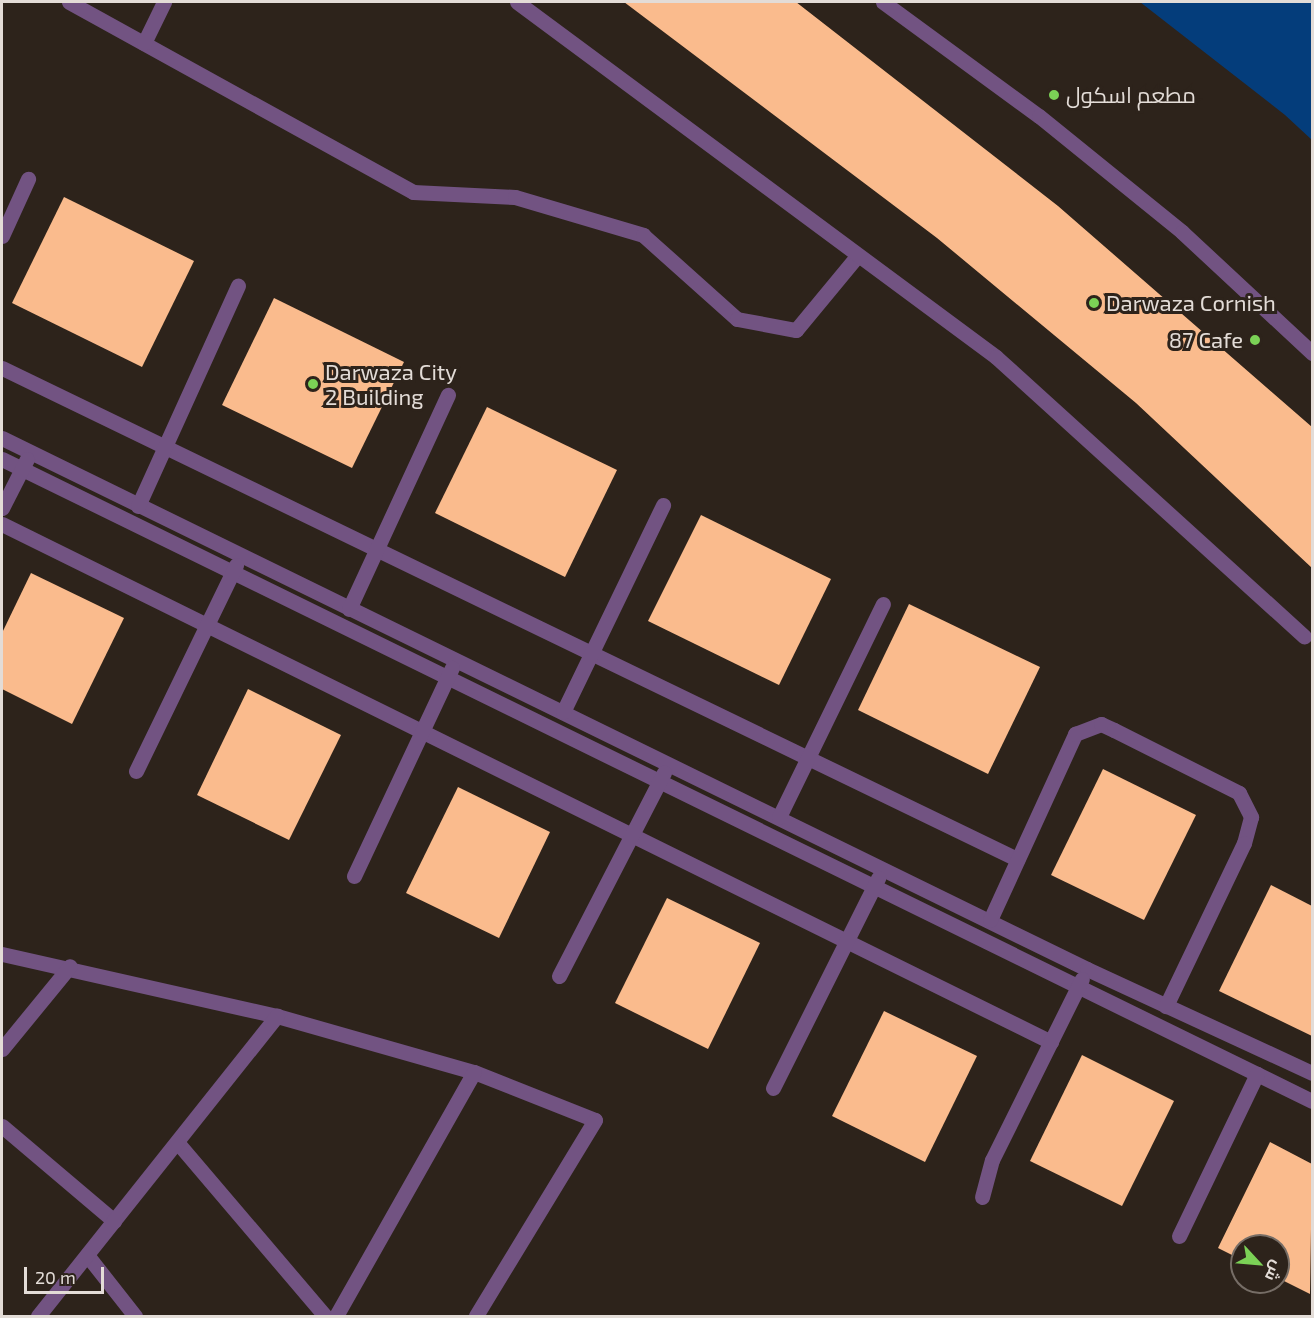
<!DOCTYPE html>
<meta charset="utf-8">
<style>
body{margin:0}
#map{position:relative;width:1314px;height:1318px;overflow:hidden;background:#2d231b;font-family:"Exo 2",Cairo,sans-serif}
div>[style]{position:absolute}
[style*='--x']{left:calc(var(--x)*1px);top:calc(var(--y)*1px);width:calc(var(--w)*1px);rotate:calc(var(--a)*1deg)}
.water>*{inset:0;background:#043d7b}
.building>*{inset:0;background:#fabb8d}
.minor>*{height:15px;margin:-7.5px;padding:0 7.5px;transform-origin:7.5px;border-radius:7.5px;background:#725382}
.dots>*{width:16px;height:16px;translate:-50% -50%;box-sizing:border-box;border:3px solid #2d231b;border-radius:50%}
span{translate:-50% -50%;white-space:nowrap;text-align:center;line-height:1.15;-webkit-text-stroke:6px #2d231b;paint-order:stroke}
.poi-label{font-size:22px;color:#e3dcd7}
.left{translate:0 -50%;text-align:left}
.right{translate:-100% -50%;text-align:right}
.frame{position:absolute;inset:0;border:3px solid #e3dcd7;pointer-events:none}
.north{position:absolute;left:1230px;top:1234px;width:60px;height:60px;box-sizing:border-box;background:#2d231b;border:2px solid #766d66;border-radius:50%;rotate:116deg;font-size:16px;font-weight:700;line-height:24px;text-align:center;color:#e3dcd7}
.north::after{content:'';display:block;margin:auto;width:21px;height:27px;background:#7bd156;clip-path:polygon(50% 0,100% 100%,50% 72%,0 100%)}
.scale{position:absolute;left:24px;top:1267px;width:80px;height:27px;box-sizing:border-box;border:3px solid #e3dcd7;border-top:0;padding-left:8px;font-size:18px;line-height:21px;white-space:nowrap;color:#e3dcd7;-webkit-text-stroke:4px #2d231b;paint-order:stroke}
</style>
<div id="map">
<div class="water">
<i style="clip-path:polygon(1140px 2px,1312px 2px,1312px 140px,1285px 115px)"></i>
</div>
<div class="building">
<i style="clip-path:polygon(624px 2px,796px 2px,1058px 206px,1312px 427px,1312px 568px,1136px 403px,937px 238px)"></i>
<i style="clip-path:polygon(64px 197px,194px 261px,142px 367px,12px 303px)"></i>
<i style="clip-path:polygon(274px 298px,404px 362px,352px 468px,222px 405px)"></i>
<i style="clip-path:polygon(487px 407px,617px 470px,565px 577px,435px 513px)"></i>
<i style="clip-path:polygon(701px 515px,831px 579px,779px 685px,648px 621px)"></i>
<i style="clip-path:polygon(31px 573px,124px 618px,72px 724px,2px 689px,2px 633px)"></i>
<i style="clip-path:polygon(909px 604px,1040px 667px,988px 774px,858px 710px)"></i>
<i style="clip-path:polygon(248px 689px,341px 735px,289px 840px,197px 795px)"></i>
<i style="clip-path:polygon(1103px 769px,1196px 815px,1144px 920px,1051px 875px)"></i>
<i style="clip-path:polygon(458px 787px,550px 832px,499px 938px,406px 893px)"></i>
<i style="clip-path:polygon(1271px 885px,1312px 906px,1312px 1036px,1219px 991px)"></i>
<i style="clip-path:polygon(667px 898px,760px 943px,708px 1049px,615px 1003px)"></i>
<i style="clip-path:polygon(884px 1011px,977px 1056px,925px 1162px,832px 1116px)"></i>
<i style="clip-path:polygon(1082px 1055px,1174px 1101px,1122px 1206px,1030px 1161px)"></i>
<i style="clip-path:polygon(1270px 1142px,1312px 1164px,1310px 1294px,1278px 1278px,1278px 1246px,1242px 1246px,1242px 1260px,1218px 1248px)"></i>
</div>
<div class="minor">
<i style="--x:69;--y:2;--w:393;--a:28.9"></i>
<i style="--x:413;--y:192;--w:102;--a:2.8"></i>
<i style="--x:515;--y:197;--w:134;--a:16.5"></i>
<i style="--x:643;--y:235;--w:126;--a:41.8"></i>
<i style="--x:737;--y:319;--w:60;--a:10.6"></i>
<i style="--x:796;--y:330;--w:97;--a:-50.4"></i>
<i style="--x:517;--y:2;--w:596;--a:36.54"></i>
<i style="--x:996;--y:357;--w:416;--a:42.2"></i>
<i style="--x:883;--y:2;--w:193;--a:36.2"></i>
<i style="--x:1039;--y:116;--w:184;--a:39"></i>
<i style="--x:1182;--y:232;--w:178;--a:42.9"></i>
<i style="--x:144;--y:43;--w:46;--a:-64"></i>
<i style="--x:2;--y:236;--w:63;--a:-65.5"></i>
<i style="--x:2;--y:368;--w:1128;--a:25.82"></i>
<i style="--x:2;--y:438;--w:1208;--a:26.08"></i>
<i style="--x:1087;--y:969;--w:248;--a:24.8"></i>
<i style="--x:2;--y:459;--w:1459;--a:26.11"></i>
<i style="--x:138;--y:506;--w:242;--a:-65.6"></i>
<i style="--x:2;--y:508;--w:55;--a:-63"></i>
<i style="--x:2;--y:524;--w:1170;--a:26.28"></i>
<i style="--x:349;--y:609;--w:236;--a:-65.2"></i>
<i style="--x:563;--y:712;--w:230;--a:-64.2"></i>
<i style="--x:136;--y:771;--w:229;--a:-64.1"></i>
<i style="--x:779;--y:817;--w:237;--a:-64"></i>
<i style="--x:354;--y:876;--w:230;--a:-64.8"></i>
<i style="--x:990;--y:920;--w:205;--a:-65.4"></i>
<i style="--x:1075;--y:734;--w:28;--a:-21"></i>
<i style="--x:1101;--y:724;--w:14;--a:25"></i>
<i style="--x:1114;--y:730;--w:140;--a:26.7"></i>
<i style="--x:1239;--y:793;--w:27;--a:63"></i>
<i style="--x:1251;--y:817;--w:27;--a:105"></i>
<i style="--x:1244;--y:843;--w:181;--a:115.6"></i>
<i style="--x:2;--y:954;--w:282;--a:12.7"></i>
<i style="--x:277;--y:1016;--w:205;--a:15.9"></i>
<i style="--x:474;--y:1072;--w:130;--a:21.6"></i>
<i style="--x:595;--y:1120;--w:229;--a:121.3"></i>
<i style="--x:559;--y:976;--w:229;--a:-62.7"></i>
<i style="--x:2;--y:1049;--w:107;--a:-50.7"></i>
<i style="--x:773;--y:1088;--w:235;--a:-63.4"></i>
<i style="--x:2;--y:1126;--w:147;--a:40.3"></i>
<i style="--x:177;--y:1142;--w:228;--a:49.6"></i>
<i style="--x:982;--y:1197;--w:38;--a:-75"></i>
<i style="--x:992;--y:1160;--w:202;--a:-63.6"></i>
<i style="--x:1179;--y:1236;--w:180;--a:-64.3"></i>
<i style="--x:87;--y:1255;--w:78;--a:51.8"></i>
<i style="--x:38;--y:1316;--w:384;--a:-51.5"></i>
<i style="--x:336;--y:1316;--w:280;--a:-60.5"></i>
</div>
<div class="dots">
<i style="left:1054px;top:95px;background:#7bd156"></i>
<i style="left:1094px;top:303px;background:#7bd156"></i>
<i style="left:1255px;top:340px;background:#7bd156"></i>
<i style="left:313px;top:384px;background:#7bd156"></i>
</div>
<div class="poi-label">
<span class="left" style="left:1066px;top:95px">مطعم اسكول</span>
<span class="left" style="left:1106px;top:303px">Darwaza Cornish</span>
<span class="right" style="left:1243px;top:340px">87 Cafe</span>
<span class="left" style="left:325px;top:384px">Darwaza City<br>2 Building</span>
</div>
<div class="frame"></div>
<div class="north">ش</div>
<div class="scale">20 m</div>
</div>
